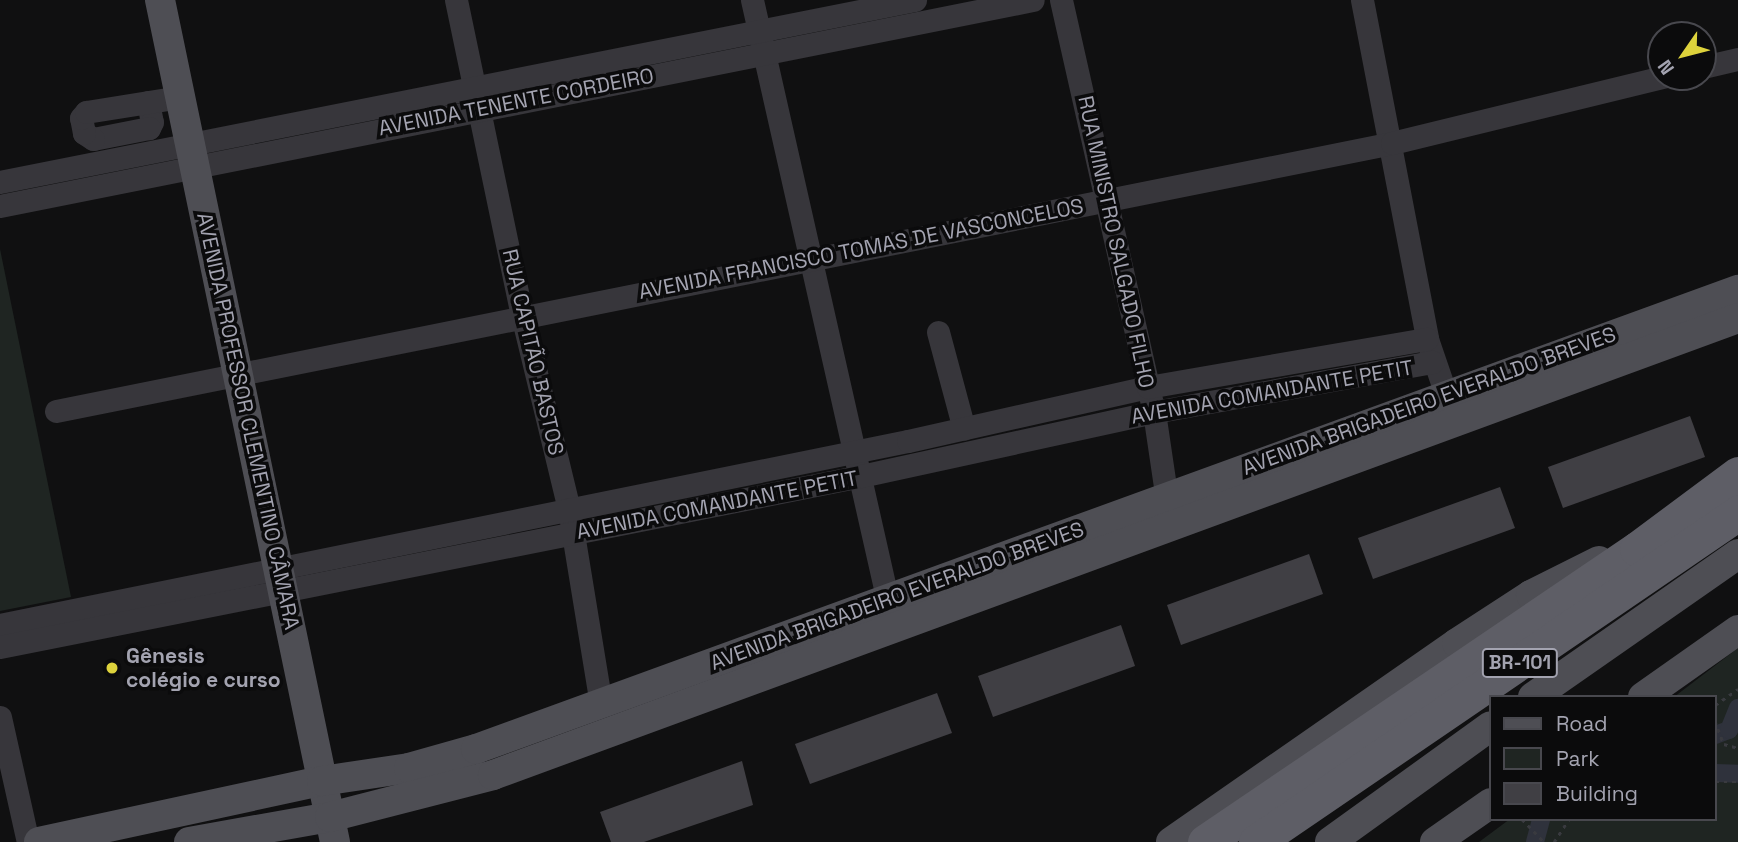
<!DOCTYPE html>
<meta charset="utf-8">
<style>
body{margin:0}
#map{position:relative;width:1738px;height:842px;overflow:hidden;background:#101011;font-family:"Space Grotesk",sans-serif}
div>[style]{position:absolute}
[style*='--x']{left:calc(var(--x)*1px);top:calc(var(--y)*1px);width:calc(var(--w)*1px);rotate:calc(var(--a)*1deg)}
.green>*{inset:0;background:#1f2522}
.canal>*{height:18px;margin:-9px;padding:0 9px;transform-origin:9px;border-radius:9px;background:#2f323c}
.building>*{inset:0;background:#403f44}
.path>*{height:2.5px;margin-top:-1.25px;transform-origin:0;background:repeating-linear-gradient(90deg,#393a3f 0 3.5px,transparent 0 8.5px)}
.minor>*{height:23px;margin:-11.5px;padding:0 11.5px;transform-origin:11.5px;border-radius:11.5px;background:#37363b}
.major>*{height:30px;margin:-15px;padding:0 15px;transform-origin:15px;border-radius:15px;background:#4e4e54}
.highway>*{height:35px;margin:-17.5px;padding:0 17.5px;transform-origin:17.5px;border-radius:17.5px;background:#5e5e66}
.dots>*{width:19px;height:19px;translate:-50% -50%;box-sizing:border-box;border:4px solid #0b0b0c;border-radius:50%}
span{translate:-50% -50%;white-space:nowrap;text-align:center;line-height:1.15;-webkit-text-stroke:7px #0b0b0c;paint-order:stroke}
.shield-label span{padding:2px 5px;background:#0b0b0c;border:2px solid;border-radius:5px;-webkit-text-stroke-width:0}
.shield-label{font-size:19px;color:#a3a3b0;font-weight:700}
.street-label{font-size:21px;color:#a3a3b0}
.poi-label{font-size:21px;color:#a3a3b0;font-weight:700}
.left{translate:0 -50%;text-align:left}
.legend{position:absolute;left:1489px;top:695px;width:228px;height:126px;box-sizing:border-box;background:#0b0b0c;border:2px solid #48484e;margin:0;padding:9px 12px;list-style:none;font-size:21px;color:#a3a3b0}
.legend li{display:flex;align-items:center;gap:14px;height:35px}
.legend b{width:35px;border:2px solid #48484e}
.north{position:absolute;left:1647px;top:21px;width:70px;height:70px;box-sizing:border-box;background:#0b0b0c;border:2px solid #48484e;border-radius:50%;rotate:235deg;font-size:19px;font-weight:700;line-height:28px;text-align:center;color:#a3a3b0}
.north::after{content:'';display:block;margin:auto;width:24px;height:32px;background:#ddd23c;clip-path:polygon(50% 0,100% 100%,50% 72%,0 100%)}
</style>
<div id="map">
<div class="green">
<i style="clip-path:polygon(0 249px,71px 597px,0 611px)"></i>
<i style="clip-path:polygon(1738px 648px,1738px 842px,1479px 842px,1510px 819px,1715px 819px,1715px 697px,1674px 697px)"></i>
</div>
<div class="canal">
<i style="--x:1715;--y:735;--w:15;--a:-20"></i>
<i style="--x:1729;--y:730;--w:24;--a:-68"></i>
<i style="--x:1715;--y:773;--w:23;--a:2"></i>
<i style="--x:1535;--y:842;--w:24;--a:-75"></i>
</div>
<div class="building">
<i style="clip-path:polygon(1690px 416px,1705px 457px,1563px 508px,1548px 467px)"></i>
<i style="clip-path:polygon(1500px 487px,1515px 528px,1373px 579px,1358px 538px)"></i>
<i style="clip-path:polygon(1309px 554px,1323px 594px,1181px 645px,1167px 605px)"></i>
<i style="clip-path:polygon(1121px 625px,1135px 666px,993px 717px,978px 676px)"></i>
<i style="clip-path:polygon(937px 693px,952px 733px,810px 784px,795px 744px)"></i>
<i style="clip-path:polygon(742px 761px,753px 805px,644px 842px,611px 842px,600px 812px)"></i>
</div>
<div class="path">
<i style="--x:1715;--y:705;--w:28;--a:-35"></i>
<i style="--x:1715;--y:721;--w:25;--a:69"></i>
<i style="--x:1724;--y:744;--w:15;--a:16"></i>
<i style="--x:1715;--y:782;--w:23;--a:0"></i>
<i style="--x:1522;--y:819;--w:32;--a:46"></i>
<i style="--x:1554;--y:842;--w:27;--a:-57"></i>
</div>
<div class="minor">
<i style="--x:456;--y:0;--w:322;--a:78.2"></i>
<i style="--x:522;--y:315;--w:200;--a:76.4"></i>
<i style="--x:569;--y:509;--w:199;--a:80.7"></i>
<i style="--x:752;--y:0;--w:631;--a:77.26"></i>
<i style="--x:1061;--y:0;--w:422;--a:77.3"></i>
<i style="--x:1154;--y:412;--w:103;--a:81.6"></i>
<i style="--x:1362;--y:0;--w:345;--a:79.1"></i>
<i style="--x:1427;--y:339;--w:74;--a:71.1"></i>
<i style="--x:1703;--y:67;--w:36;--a:-13"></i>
<i style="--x:148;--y:102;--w:20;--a:79"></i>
<i style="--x:152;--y:122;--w:7;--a:117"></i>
<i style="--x:149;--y:128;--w:57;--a:168.9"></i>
<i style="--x:93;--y:139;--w:11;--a:-146"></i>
<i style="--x:84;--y:133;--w:15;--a:-101"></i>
<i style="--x:81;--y:118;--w:8;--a:-50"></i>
<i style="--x:86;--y:112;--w:96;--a:-9"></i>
<i style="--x:0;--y:182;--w:933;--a:-11.25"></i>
<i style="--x:0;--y:206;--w:1053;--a:-11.28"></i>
<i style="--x:938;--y:332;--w:100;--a:75"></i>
<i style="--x:56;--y:411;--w:1363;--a:-11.34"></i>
<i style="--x:1392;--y:143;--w:279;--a:-13.7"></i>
<i style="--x:0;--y:625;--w:926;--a:-11.46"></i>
<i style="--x:908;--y:441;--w:246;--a:-12.7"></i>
<i style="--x:1148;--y:387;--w:283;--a:-9.8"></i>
<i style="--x:0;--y:647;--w:878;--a:-11.23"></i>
<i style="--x:861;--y:476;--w:300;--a:-12.3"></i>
<i style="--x:1154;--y:412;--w:283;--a:-10.2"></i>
<i style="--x:0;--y:717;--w:128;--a:77.4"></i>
</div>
<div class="major">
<i style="--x:160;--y:0;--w:860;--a:78.26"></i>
<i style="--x:1533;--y:697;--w:250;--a:-34.9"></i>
<i style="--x:1643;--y:697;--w:116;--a:-35.2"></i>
<i style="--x:39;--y:842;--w:289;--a:-12.2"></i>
<i style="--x:322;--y:781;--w:88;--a:-8.5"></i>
<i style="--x:409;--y:768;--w:70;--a:-15.8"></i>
<i style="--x:476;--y:749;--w:1343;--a:-19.99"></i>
<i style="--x:189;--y:842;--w:143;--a:-10.1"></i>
<i style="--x:330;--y:817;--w:168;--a:-14.4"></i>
<i style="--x:493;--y:775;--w:1326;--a:-20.16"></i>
<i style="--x:1171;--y:842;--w:348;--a:-34.8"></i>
<i style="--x:1457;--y:643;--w:88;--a:-33"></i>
<i style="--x:1531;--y:595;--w:76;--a:-26.6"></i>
<i style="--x:1330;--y:842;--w:198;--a:-35.8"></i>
<i style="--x:1435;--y:842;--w:68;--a:-34.9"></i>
</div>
<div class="highway">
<i style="--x:1205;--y:842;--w:522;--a:-34.15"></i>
<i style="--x:1637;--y:549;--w:126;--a:-36.6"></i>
<i style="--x:1256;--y:842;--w:584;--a:-34.32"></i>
</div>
<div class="dots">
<i style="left:112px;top:668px;background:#ddd23c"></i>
</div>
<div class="shield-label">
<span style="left:1520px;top:663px">BR-101</span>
</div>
<div class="street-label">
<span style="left:516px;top:102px;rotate:-11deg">AVENIDA TENENTE CORDEIRO</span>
<span style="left:1116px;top:242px;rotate:78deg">RUA MINISTRO SALGADO FILHO</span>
<span style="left:861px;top:249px;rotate:-11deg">AVENIDA FRANCISCO TOMAS DE VASCONCELOS</span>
<span style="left:533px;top:352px;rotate:77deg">RUA CAPITÃO BASTOS</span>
<span style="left:1272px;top:392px;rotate:-10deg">AVENIDA COMANDANTE PETIT</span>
<span style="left:1429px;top:401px;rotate:-20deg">AVENIDA BRIGADEIRO EVERALDO BREVES</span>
<span style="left:248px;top:421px;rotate:78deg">AVENIDA PROFESSOR CLEMENTINO CÂMARA</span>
<span style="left:717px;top:505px;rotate:-11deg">AVENIDA COMANDANTE PETIT</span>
<span style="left:897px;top:596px;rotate:-20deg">AVENIDA BRIGADEIRO EVERALDO BREVES</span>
</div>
<div class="poi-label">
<span class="left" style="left:126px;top:668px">Gênesis<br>colégio e curso</span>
</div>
<ul class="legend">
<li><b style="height:9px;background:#4e4e54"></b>Road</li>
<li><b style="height:19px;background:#1f2522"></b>Park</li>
<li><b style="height:19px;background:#403f44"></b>Building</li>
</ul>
<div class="north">N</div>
</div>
